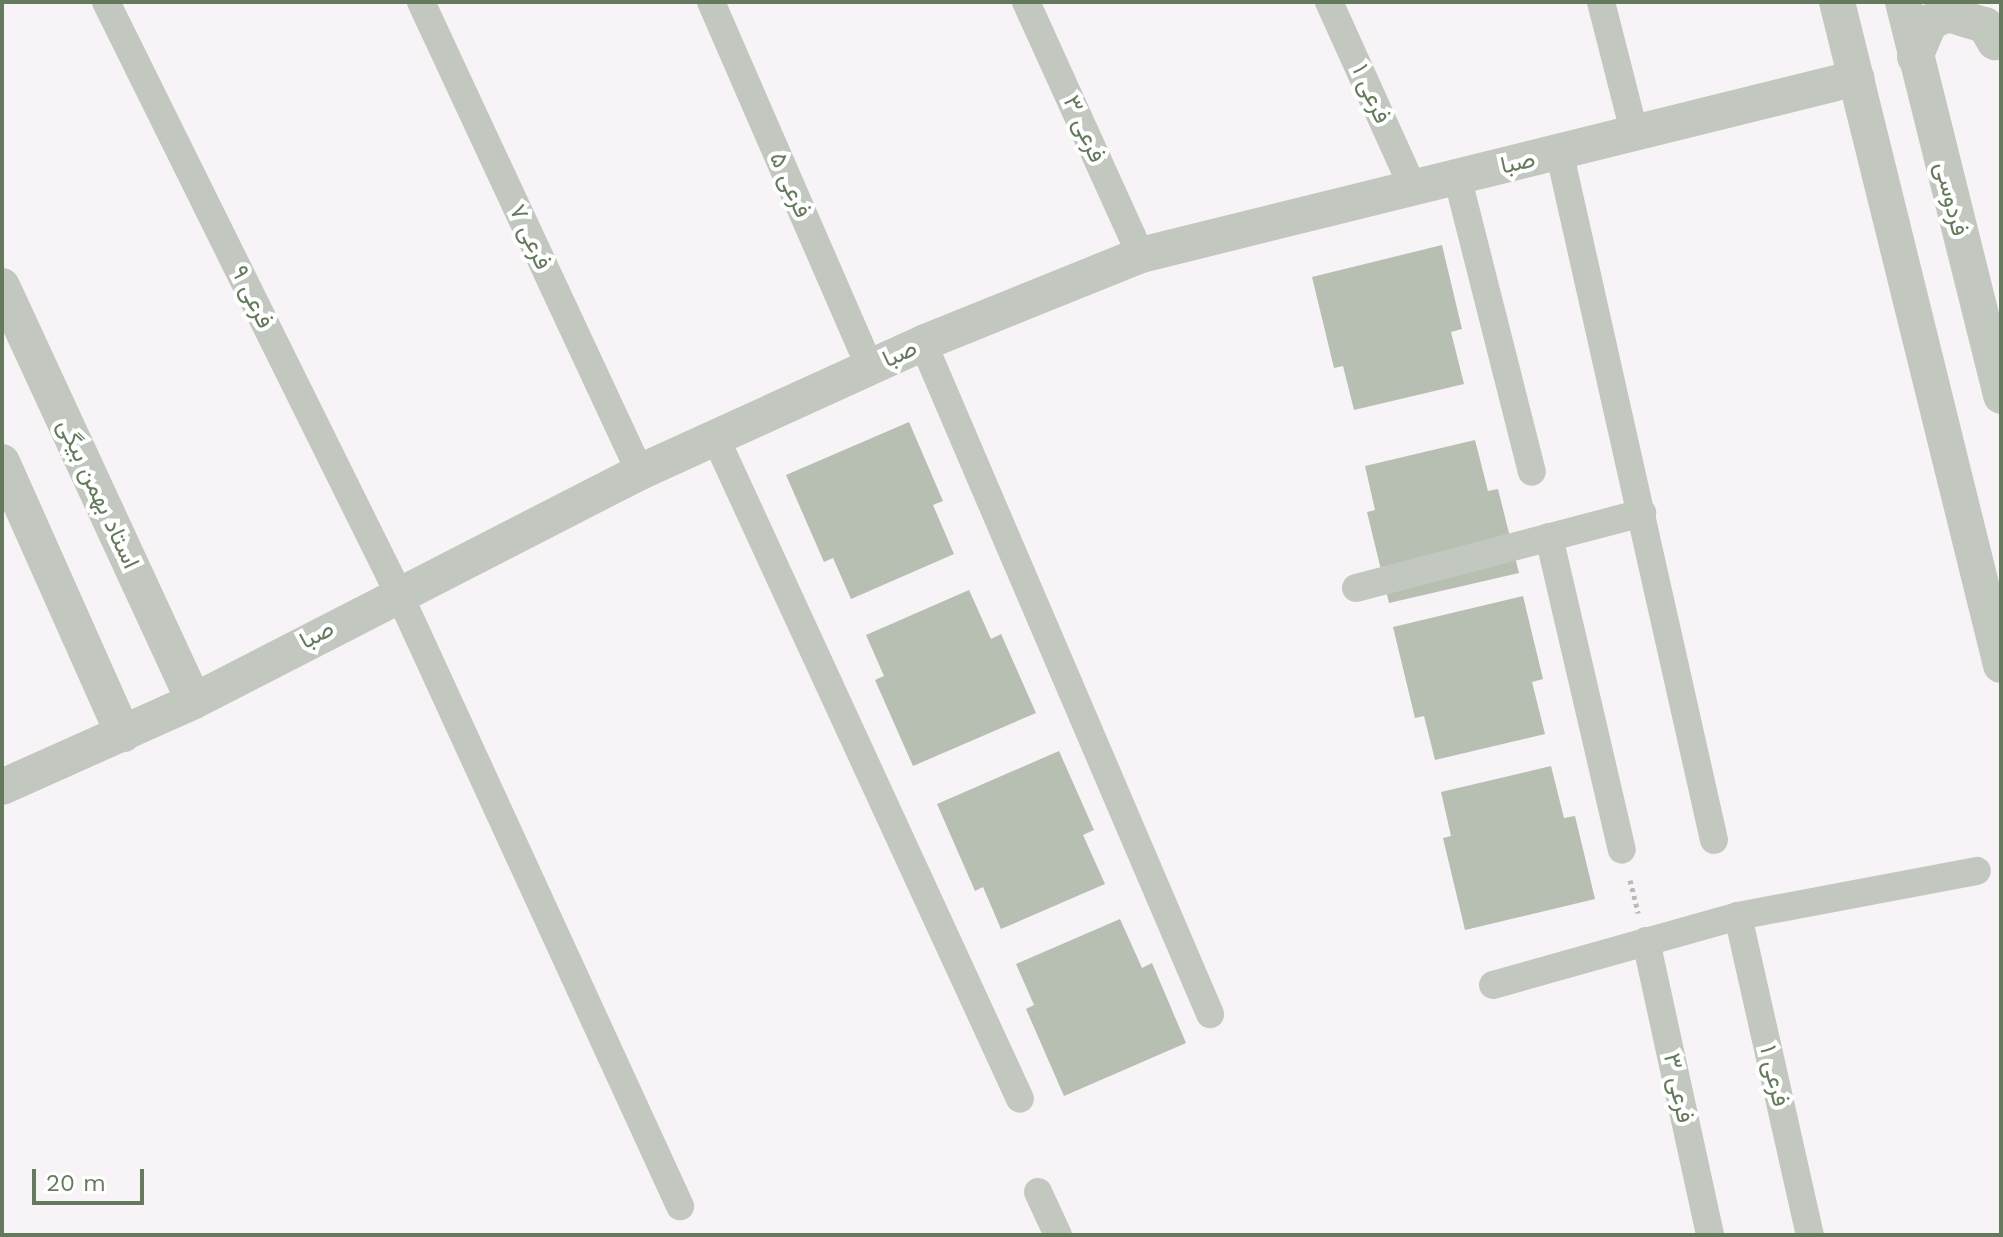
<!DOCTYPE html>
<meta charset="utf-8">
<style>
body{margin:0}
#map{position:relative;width:2003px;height:1237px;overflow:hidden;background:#f7f3f6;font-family:"Work Sans",Vazirmatn,sans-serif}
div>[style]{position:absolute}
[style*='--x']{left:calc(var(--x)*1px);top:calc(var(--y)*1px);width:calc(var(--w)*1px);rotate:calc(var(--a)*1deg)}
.building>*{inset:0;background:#b7bfb3}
.path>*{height:5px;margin-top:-2.5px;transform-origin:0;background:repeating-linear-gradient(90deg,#b7bdb5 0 4px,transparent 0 8px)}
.minor>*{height:28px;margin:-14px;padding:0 14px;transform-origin:14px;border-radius:14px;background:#c2c8bf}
.tertiary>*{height:36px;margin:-18px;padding:0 18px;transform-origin:18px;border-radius:18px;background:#c2c8bf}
span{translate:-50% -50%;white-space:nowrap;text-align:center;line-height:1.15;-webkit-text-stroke:8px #fff;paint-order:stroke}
.street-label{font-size:24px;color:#657a5c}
.frame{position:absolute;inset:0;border:4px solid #657a5c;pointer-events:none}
.scale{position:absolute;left:32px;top:1169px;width:112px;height:36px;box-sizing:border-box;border:4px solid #657a5c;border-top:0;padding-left:10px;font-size:24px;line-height:28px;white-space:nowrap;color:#657a5c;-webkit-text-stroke:6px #fff;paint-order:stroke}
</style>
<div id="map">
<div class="building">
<i style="clip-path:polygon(1442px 245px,1462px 329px,1451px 332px,1464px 384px,1354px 410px,1343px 366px,1334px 368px,1312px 277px)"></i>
<i style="clip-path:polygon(909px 422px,943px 501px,933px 505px,954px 554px,851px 599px,833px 558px,824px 562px,786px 475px)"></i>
<i style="clip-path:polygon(1475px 440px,1488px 491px,1498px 489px,1519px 573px,1389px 603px,1367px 512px,1375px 510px,1365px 466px)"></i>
<i style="clip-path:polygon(969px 590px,991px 639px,1001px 634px,1036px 713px,913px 766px,875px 680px,884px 676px,866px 635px)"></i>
<i style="clip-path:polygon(1523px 596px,1543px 679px,1532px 682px,1545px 734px,1435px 760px,1424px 716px,1415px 718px,1393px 627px)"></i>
<i style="clip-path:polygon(1059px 751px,1094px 830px,1083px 835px,1105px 884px,1001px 929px,983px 887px,975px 891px,937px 804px)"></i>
<i style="clip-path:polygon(1551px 766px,1564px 818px,1575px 816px,1595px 899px,1465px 930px,1443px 838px,1451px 836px,1441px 792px)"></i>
<i style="clip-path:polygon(1120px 919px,1142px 968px,1152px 963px,1186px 1043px,1064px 1096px,1026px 1009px,1034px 1005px,1016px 964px)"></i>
</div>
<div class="path">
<i style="--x:1630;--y:880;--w:34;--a:76"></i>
</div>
<div class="minor">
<i style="--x:106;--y:2;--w:658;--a:63.67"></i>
<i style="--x:398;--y:592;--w:676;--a:65.33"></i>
<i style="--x:421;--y:2;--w:519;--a:65.02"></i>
<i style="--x:711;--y:2;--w:398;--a:66.5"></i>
<i style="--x:1026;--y:2;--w:278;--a:65.6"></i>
<i style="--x:1329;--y:2;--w:202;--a:65.7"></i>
<i style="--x:1601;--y:2;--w:137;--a:75.7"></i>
<i style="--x:1560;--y:155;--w:702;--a:77.33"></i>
<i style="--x:1457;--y:176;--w:305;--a:75.8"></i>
<i style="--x:923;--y:343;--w:730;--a:66.84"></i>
<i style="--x:717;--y:441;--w:724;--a:65.27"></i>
<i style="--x:1549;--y:537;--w:321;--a:76.9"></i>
<i style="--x:1356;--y:588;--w:296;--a:-14.7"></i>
<i style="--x:1738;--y:916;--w:327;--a:77.3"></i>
<i style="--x:1646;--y:941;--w:301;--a:77.7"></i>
<i style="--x:1493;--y:985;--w:255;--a:-15.7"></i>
<i style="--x:1738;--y:916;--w:243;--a:-10.7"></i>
<i style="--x:1038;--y:1192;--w:47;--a:65.1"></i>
</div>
<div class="tertiary">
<i style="--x:1837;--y:2;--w:683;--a:76.11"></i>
<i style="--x:1903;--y:2;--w:406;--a:76"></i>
<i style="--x:1915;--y:57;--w:38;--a:-67"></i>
<i style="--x:1930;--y:22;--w:20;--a:-24"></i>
<i style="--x:1948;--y:14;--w:39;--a:17"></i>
<i style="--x:1985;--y:25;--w:20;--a:60"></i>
<i style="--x:2;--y:286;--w:457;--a:65.2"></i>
<i style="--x:2;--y:462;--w:298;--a:66"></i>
<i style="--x:2;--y:787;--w:210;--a:-24.1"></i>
<i style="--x:194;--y:701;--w:501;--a:-27.18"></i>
<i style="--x:640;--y:472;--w:311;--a:-24.5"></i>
<i style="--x:923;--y:343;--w:235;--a:-22"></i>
<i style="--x:1141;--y:255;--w:737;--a:-13.9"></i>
</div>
<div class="street-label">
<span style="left:1371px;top:94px;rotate:66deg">فرعی ۱</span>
<span style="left:1084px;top:129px;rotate:66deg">فرعی ۳</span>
<span style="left:1518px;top:163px;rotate:-12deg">صبا</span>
<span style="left:790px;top:185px;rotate:66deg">فرعی ۵</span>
<span style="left:1951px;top:199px;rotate:76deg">فردوسی</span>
<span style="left:530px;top:237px;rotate:65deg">فرعی ۷</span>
<span style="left:252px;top:297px;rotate:64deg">فرعی ۹</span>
<span style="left:900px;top:354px;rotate:-25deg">صبا</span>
<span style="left:98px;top:494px;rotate:65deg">استاد بهمن بیگی</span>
<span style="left:317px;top:635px;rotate:-28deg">صبا</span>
<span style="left:1774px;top:1076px;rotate:77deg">فرعی ۱</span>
<span style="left:1678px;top:1088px;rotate:78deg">فرعی ۳</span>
</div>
<div class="frame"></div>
<div class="scale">20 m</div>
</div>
